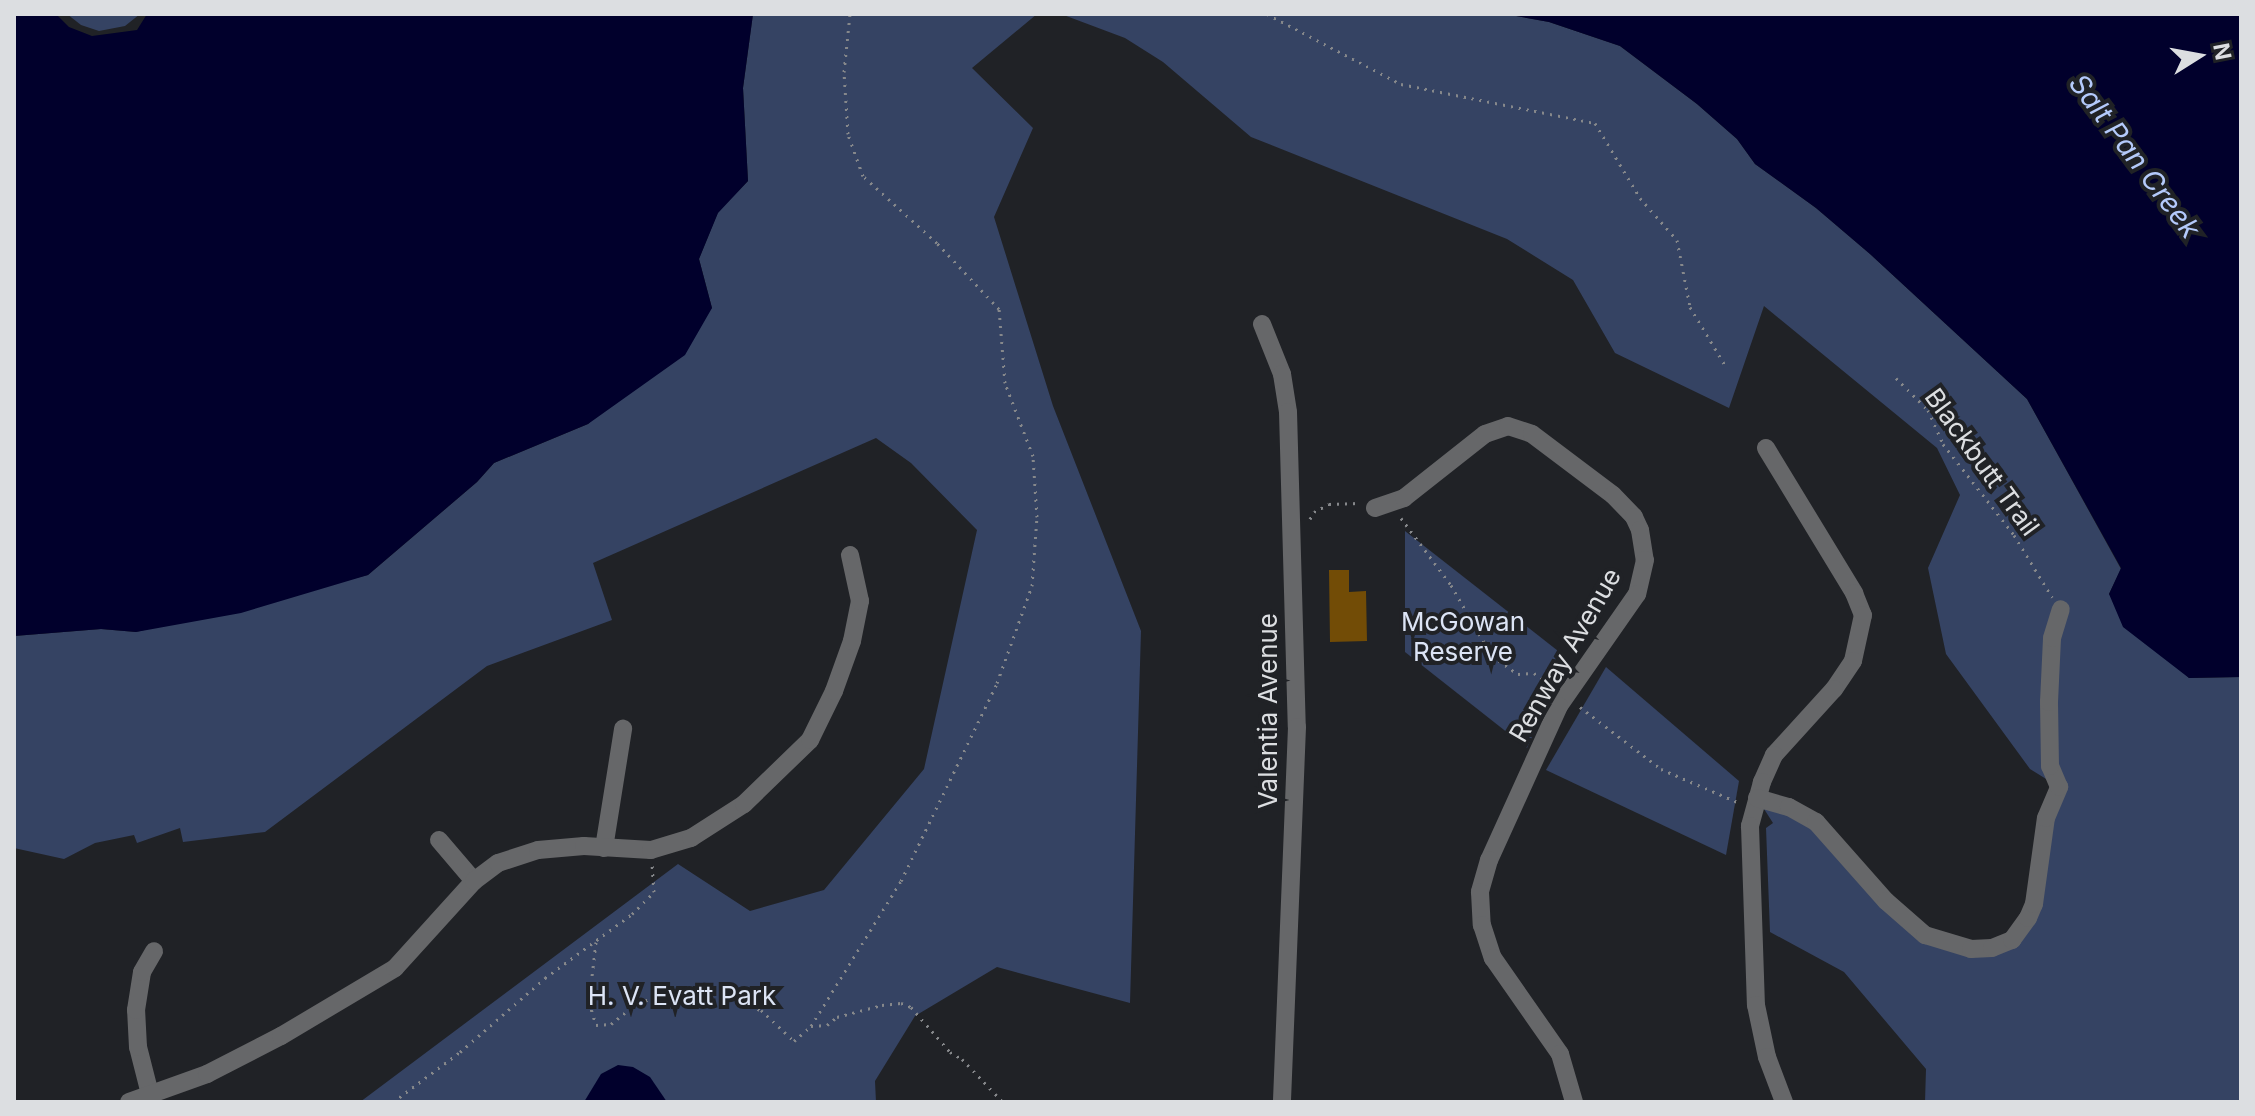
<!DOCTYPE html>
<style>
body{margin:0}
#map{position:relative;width:2255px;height:1116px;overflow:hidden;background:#202226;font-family:Inter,sans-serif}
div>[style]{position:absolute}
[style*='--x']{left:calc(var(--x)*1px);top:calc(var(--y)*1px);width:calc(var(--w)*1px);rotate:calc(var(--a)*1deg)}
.green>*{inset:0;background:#354363}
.water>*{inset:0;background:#01002c}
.building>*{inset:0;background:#724c06}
.path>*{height:3px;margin-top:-1.5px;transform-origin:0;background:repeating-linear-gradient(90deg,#86888b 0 2px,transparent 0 8px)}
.minor>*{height:18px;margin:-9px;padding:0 9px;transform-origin:9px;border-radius:9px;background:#666769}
span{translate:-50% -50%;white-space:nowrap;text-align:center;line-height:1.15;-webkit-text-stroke:8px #202226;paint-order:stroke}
.street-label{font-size:26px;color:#dcdee1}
.park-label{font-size:26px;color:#dce4f5}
.water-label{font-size:28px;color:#b4cafb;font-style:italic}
.frame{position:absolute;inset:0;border:16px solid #dcdee1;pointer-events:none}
.north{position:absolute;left:2159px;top:16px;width:80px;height:80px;-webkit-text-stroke:6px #202226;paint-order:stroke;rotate:79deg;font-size:22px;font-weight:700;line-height:32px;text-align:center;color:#dcdee1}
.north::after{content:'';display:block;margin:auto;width:28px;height:36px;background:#dcdee1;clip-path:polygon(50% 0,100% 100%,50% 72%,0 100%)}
</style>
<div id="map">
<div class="green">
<i style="clip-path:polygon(67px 14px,140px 14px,125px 26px,99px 31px,81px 25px)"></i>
<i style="clip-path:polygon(753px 14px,1037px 14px,972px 68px,1033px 128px,994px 217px,1053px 406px,1141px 631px,1130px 1003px,997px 967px,915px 1016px,875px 1081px,876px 1102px,360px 1102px,678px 864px,750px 911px,824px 890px,924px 769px,977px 530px,911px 463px,876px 438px,593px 563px,612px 620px,487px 666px,265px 832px,183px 842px,180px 828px,137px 843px,134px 835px,95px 843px,64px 859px,14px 848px,14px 636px,101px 629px,136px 632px,368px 575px,477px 482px,494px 463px,588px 424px,712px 308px,699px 259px,718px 212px,748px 181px,743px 88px)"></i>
<i style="clip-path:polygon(1061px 14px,1505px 14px,1549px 22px,1620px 46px,1697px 104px,1737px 139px,1755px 164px,1816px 208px,1870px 254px,2027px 399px,2121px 569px,2109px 594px,2189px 678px,2241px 677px,2241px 1102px,1925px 1102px,1926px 1069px,1844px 972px,1770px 932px,1766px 828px,1773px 823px,1757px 798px,1789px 807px,1900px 916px,1971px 949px,2020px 930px,2059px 787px,2030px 769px,1946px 654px,1928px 568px,1960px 495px,1937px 448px,1764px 306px,1729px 408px,1615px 353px,1573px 280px,1507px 239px,1251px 137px,1163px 62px,1125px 38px)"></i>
<i style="clip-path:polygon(1405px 531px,1567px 658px,1527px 748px,1405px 652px)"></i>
<i style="clip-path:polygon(1606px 667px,1739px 781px,1726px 855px,1546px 770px)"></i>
</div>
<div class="water">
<i style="clip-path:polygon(14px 14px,56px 14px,69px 27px,92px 36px,137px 30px,147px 14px,753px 14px,743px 88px,748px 181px,718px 213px,699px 259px,712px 308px,685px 355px,588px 424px,494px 463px,477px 482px,368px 575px,241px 613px,136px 632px,101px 629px,14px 636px)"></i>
<i style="clip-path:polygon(1505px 14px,2241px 14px,2241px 677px,2189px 678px,2123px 627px,2109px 594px,2121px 568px,2027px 399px,1870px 254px,1816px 208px,1755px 164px,1737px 139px,1697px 104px,1620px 46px,1549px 22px)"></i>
<i style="clip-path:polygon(618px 1065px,633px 1067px,650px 1077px,667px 1102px,584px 1102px,601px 1074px)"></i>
</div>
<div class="building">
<i style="clip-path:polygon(1329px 570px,1349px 570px,1349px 592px,1366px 591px,1367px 641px,1330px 642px)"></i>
</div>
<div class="path">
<i style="--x:1267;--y:14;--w:151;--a:27.6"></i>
<i style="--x:1401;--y:84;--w:198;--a:11.4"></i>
<i style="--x:1595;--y:123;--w:87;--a:59"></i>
<i style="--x:1640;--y:198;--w:56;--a:48.6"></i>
<i style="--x:1677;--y:240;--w:68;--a:79"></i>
<i style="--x:1690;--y:307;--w:68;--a:58.9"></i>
<i style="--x:1896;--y:378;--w:45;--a:45"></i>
<i style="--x:1928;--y:410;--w:37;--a:66"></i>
<i style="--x:1943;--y:444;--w:115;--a:52"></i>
<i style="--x:2014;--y:535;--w:73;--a:58.5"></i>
<i style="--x:1401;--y:518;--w:84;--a:53.3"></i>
<i style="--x:1451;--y:585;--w:82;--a:60"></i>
<i style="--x:1492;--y:656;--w:32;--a:35"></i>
<i style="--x:1518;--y:674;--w:16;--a:-4"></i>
<i style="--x:1534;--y:673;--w:22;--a:36"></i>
<i style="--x:1310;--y:519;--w:8;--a:-60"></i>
<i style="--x:1314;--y:512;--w:17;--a:-28"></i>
<i style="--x:1329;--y:504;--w:31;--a:-2"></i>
<i style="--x:1580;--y:707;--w:102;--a:37.4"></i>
<i style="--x:1661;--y:769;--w:86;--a:23.3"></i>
<i style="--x:596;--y:942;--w:60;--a:96.7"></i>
<i style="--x:589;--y:1002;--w:24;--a:73"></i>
<i style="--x:596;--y:1025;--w:15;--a:-4"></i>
<i style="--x:611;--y:1024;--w:26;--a:-39"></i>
<i style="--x:631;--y:1008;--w:29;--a:-27"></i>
<i style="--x:657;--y:995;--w:32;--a:-9"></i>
<i style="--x:689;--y:990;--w:40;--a:10"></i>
<i style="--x:728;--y:997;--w:35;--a:22"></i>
<i style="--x:761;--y:1010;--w:45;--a:43.2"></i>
<i style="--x:794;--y:1041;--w:23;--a:-41"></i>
<i style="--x:811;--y:1026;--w:171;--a:-58.2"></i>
<i style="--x:901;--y:881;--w:220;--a:-64.1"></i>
<i style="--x:997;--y:683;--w:103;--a:-70.2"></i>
<i style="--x:1032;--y:586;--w:69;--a:-85.9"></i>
<i style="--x:1037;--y:517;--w:61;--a:-93.8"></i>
<i style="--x:1033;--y:456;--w:78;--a:-111"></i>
<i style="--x:1005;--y:383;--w:74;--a:-94.6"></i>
<i style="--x:999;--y:309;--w:91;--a:-133.2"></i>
<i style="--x:937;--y:243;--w:100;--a:-137.8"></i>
<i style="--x:863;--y:176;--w:45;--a:-109.7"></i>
<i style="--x:848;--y:134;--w:62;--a:-93.7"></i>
<i style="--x:844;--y:72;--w:58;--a:-84.1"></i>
<i style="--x:811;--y:1026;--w:16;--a:-4"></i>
<i style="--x:827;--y:1025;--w:13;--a:-39"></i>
<i style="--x:837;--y:1017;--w:47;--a:-14.9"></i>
<i style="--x:882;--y:1005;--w:19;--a:-6"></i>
<i style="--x:901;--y:1003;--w:11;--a:22"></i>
<i style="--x:911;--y:1007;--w:60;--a:49.1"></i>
<i style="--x:950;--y:1052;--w:14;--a:30"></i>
<i style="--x:962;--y:1059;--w:59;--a:46.4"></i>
<i style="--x:393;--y:1102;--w:84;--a:-36.7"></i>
<i style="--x:460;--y:1052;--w:113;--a:-41"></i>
<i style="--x:545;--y:978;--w:108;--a:-36.3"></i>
<i style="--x:632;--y:914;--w:31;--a:-45"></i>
<i style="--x:654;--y:892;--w:27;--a:-94"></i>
</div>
<div class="minor">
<i style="--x:1262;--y:324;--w:54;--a:68.2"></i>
<i style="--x:1282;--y:374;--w:38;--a:81"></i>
<i style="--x:1288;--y:412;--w:315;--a:88.4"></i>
<i style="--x:1297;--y:727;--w:375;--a:92.3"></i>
<i style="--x:1766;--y:448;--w:170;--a:58.7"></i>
<i style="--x:1854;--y:593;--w:24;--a:68"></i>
<i style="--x:1863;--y:615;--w:47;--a:102.3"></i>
<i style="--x:1853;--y:661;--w:34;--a:124"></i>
<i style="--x:1834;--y:689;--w:89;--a:132.3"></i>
<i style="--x:1774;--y:755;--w:30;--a:114"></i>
<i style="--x:1762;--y:782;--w:46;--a:105.3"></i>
<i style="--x:1750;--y:826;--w:179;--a:88.1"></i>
<i style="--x:1756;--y:1005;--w:53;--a:78.1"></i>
<i style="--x:1767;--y:1057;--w:48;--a:69.3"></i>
<i style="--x:1375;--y:508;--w:31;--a:-19"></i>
<i style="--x:1404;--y:498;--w:103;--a:-38.3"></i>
<i style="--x:1485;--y:434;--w:24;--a:-19"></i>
<i style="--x:1508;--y:426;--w:25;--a:18"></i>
<i style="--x:1532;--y:434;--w:101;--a:37"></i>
<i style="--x:1613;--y:495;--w:30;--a:46"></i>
<i style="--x:1634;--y:517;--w:14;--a:65"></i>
<i style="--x:1640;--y:530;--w:30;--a:81"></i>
<i style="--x:1645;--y:560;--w:35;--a:103"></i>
<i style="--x:1637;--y:594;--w:136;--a:124.9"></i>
<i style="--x:1559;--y:706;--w:169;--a:114.4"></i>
<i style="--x:1489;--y:860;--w:33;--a:106"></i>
<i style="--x:1480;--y:892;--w:33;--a:87"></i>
<i style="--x:1482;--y:925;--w:35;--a:72"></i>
<i style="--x:1493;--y:958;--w:117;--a:55.1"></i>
<i style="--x:1560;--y:1054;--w:50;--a:73.7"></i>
<i style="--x:1757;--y:798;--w:33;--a:16"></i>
<i style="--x:1789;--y:807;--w:31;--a:29"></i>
<i style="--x:1816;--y:822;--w:106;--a:48.5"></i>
<i style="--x:1886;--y:901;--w:52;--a:41.1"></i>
<i style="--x:1925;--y:935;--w:48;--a:16.9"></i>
<i style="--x:1971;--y:949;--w:21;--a:-3"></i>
<i style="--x:1992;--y:948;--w:22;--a:-22"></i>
<i style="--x:2012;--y:940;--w:27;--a:-54"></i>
<i style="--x:2028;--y:918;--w:15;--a:-67"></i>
<i style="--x:2034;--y:904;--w:87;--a:-82.1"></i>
<i style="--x:2046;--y:818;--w:34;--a:-67"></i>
<i style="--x:2059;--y:787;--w:23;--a:-113"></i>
<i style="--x:2050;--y:766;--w:64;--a:-90.9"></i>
<i style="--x:2049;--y:702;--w:64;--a:-87.3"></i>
<i style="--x:2052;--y:638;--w:30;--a:-73"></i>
<i style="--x:439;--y:840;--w:54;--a:49.5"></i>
<i style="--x:604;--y:848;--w:121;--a:-80.9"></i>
<i style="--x:150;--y:1094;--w:49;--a:-104.3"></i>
<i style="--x:138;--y:1047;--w:37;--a:-93"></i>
<i style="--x:136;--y:1010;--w:38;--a:-81"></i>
<i style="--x:142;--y:972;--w:24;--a:-60"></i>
<i style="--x:129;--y:1102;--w:83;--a:-19.7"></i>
<i style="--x:207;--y:1074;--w:83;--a:-27.2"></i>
<i style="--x:281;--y:1036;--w:133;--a:-30.8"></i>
<i style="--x:395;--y:968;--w:118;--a:-47.8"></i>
<i style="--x:474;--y:881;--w:30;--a:-37"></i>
<i style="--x:498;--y:863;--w:42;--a:-18"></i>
<i style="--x:538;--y:850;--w:46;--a:-5"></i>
<i style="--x:584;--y:846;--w:67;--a:3.4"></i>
<i style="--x:651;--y:850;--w:42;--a:-16.7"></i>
<i style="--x:691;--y:838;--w:63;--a:-32.7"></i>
<i style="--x:744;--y:804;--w:92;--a:-44.1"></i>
<i style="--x:810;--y:740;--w:55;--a:-63.9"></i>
<i style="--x:834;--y:691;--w:53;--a:-70.2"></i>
<i style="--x:852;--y:641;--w:41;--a:-78.7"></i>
<i style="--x:860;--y:601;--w:47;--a:-102.3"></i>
</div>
<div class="street-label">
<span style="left:1982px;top:462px;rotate:54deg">Blackbutt Trail</span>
<span style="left:1565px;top:655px;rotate:-60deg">Renway Avenue</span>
<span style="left:1268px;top:711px;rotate:-90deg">Valentia Avenue</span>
</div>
<div class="park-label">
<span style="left:1463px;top:637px">McGowan<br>Reserve</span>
<span style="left:682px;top:996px">H. V. Evatt Park</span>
</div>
<div class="water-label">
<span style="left:2135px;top:156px;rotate:53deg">Salt Pan Creek</span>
</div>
<div class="frame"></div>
<div class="north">N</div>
</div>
